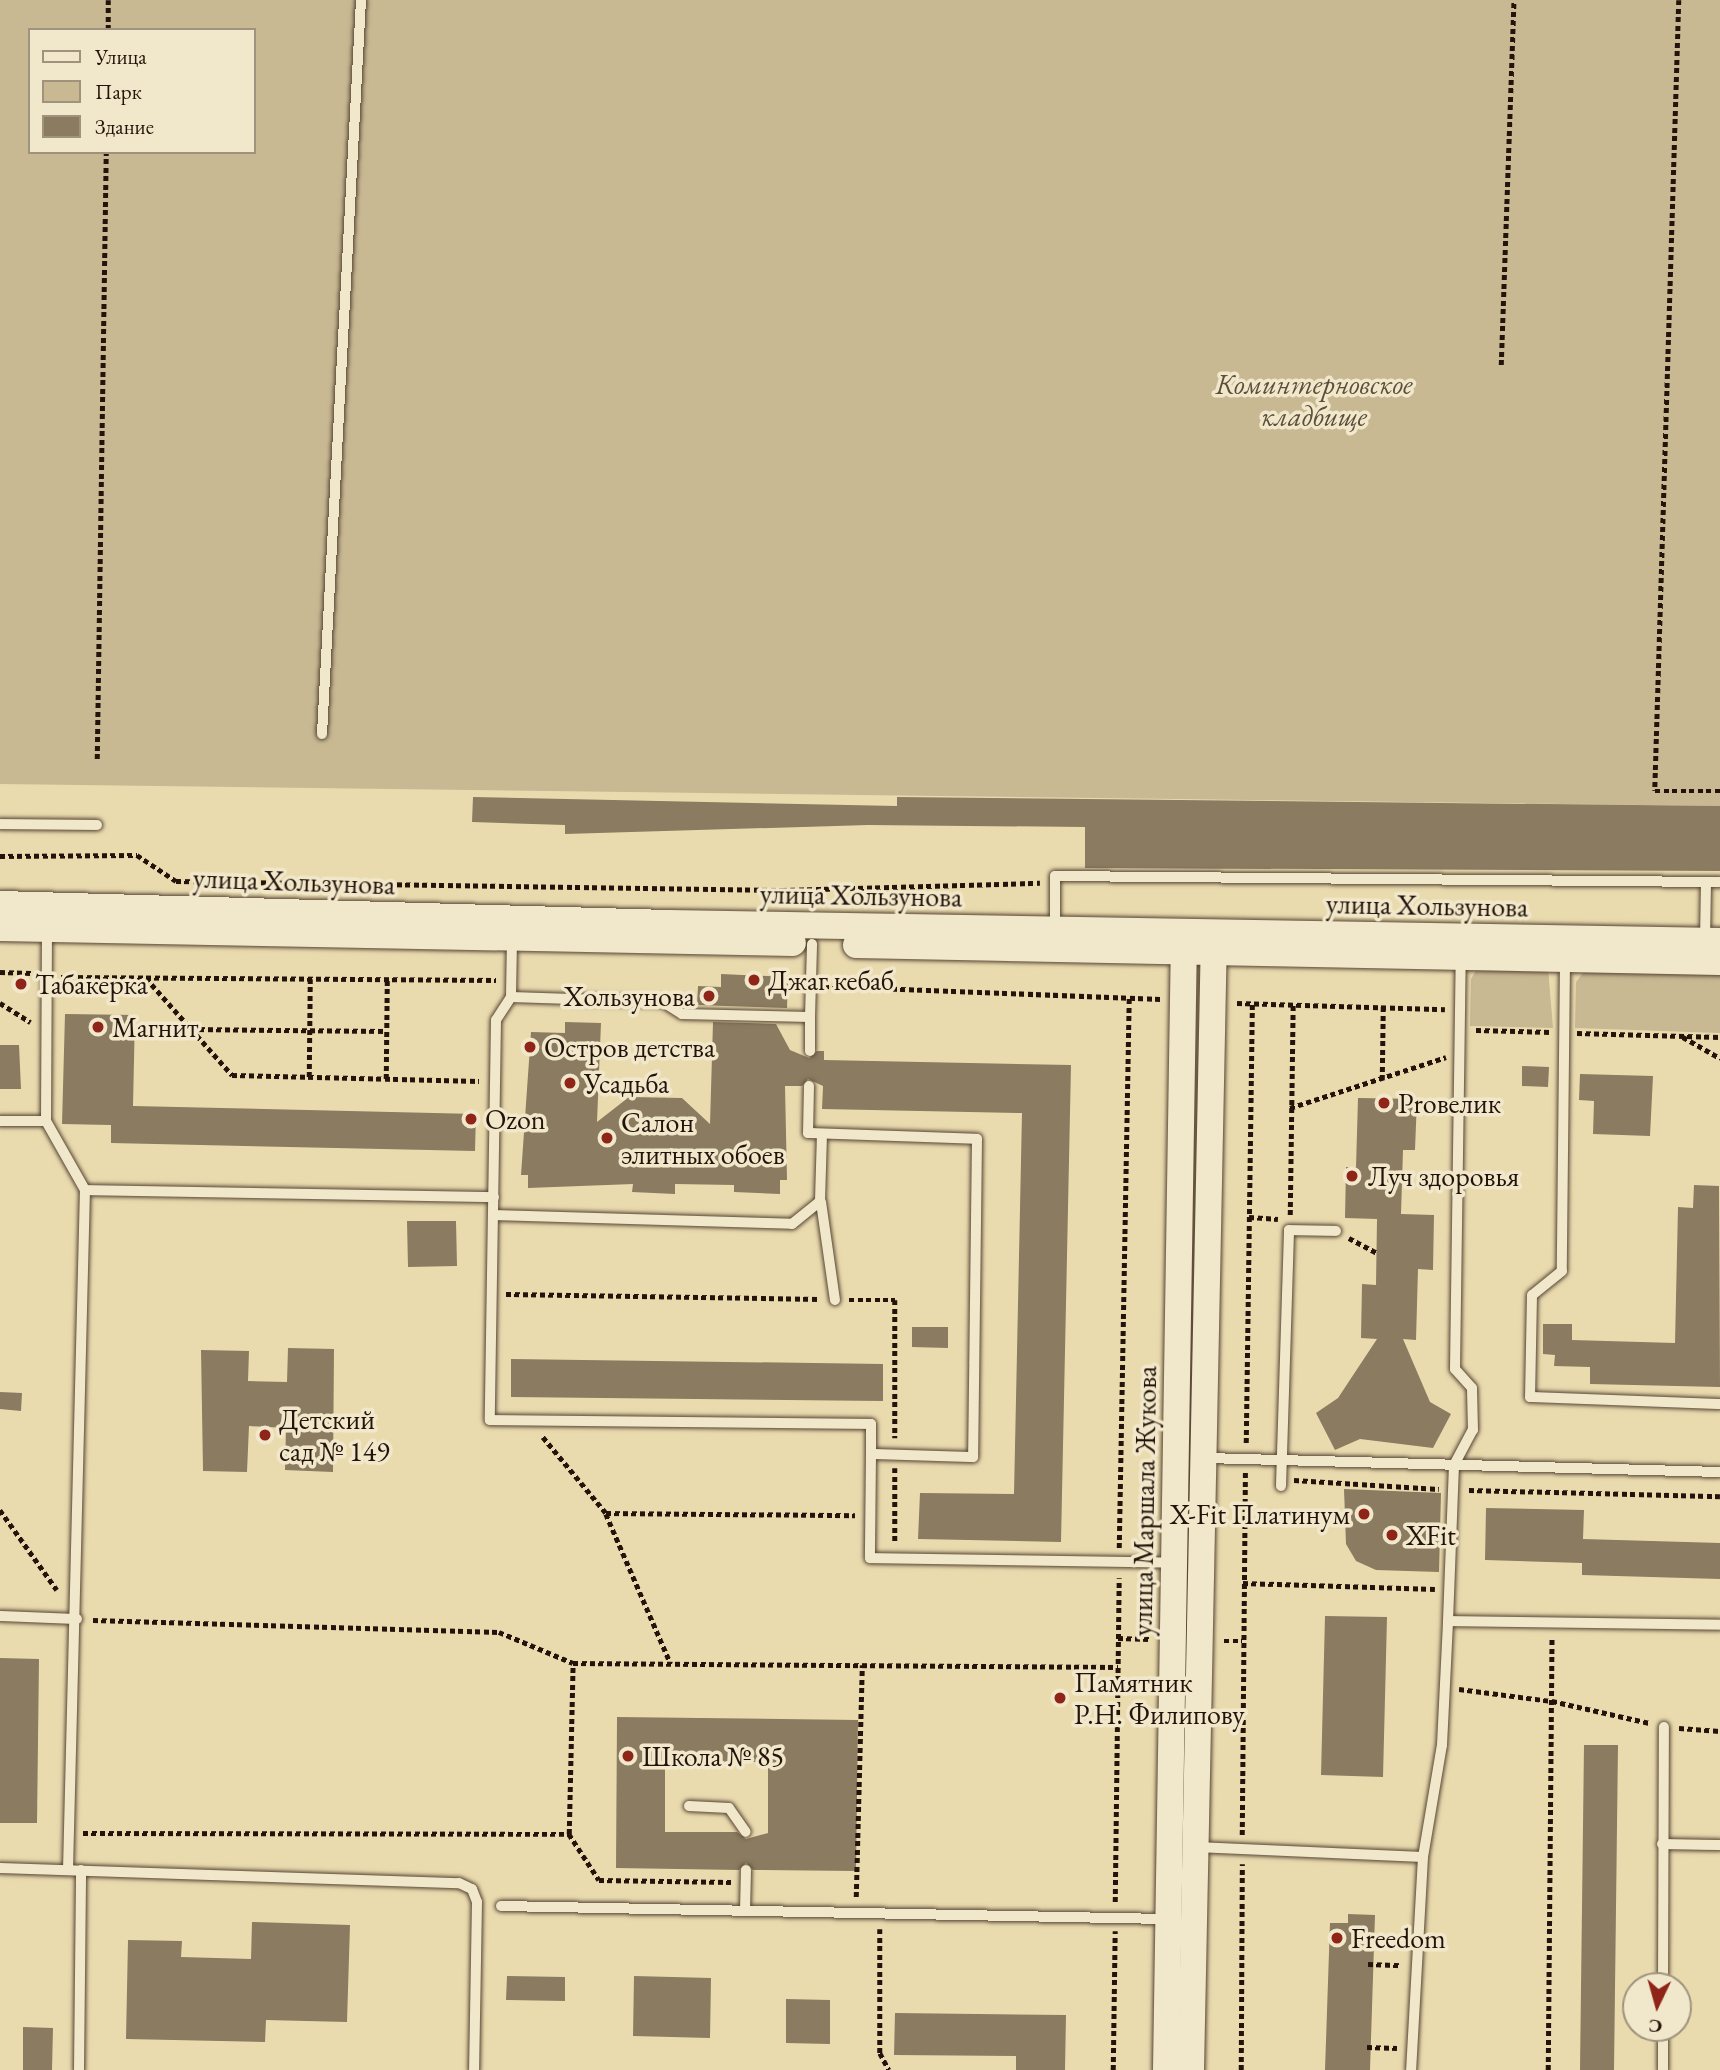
<!DOCTYPE html>
<meta charset="utf-8">
<style>
body{margin:0}
#map{position:relative;width:1720px;height:2070px;overflow:hidden;background:#eadbaf;font-family:"EB Garamond",serif}
div>[style]{position:absolute}
[style*='--x']{left:calc(var(--x)*1px);top:calc(var(--y)*1px);width:calc(var(--w)*1px);rotate:calc(var(--a)*1deg)}
.green>*{inset:0;background:#c8b993}
.building>*{inset:0;background:#8b7b60}
.path>*{height:4.5px;margin-top:-2.25px;transform-origin:0;background:repeating-linear-gradient(90deg,#24130a 0 5px,transparent 0 8.5px)}
.roads{filter:drop-shadow(0 0 2px #564533) drop-shadow(0 0 2px #564533)}
.lane>*{height:10px;margin:-5px;padding:0 5px;transform-origin:5px;border-radius:5px;background:#f1e8cb}
.secondary>*{height:26px;margin:-13px;padding:0 13px;transform-origin:13px;border-radius:13px;background:#f1e8cb}
.dots>*{width:19px;height:19px;translate:-50% -50%;box-sizing:border-box;border:4px solid #f1e8cb;border-radius:50%}
span{translate:-50% -50%;white-space:nowrap;text-align:center;line-height:1.15;-webkit-text-stroke:7px #f1e8cb;paint-order:stroke}
.park-label{font-size:28px;color:#5d4d3a;font-style:italic}
.street-label{font-size:28px;color:#24130a}
.poi-label{font-size:28px;color:#24130a}
.left{translate:0 -50%;text-align:left}
.right{translate:-100% -50%;text-align:right}
.legend{position:absolute;left:28px;top:28px;width:228px;height:126px;box-sizing:border-box;background:#f1e8cb;border:2px solid #9f937e;margin:0;padding:9px 12px;list-style:none;font-size:21px;color:#24130a}
.legend li{display:flex;align-items:center;gap:14px;height:35px}
.legend b{width:35px;border:2px solid #9f937e}
.north{position:absolute;left:1622px;top:1972px;width:70px;height:70px;box-sizing:border-box;background:#f1e8cb;border:2px solid #9f937e;border-radius:50%;rotate:185deg;font-size:19px;font-weight:700;line-height:28px;text-align:center;color:#24130a}
.north::after{content:'';display:block;margin:auto;width:24px;height:32px;background:#8f2418;clip-path:polygon(50% 0,100% 100%,50% 72%,0 100%)}
</style>
<div id="map">
<div class="green">
<i style="clip-path:polygon(evenodd,0 0,1720px 0,1720px 806px,0 784px,0 0,30px 30px,254px 30px,254px 152px,30px 152px,30px 30px)"></i>
<i style="clip-path:polygon(1478px 967px,1548px 968px,1553px 1028px,1470px 1026px,1471px 979px)"></i>
<i style="clip-path:polygon(1586px 969px,1720px 972px,1720px 1033px,1575px 1028px,1576px 982px)"></i>
</div>
<div class="building">
<i style="clip-path:polygon(473px 797px,897px 806px,897px 797px,1720px 806px,1720px 871px,1085px 868px,1085px 827px,868px 825px,565px 834px,565px 825px,472px 822px)"></i>
<i style="clip-path:polygon(721px 974px,788px 977px,787px 1008px,697px 1005px,698px 986px,721px 987px)"></i>
<i style="clip-path:polygon(65px 1014px,135px 1015px,133px 1106px,476px 1114px,475px 1151px,111px 1143px,111px 1125px,62px 1124px)"></i>
<i style="clip-path:polygon(565px 1022px,601px 1023px,597px 1122px,629px 1097px,682px 1098px,710px 1124px,713px 1022px,776px 1024px,790px 1050px,809px 1058px,817px 1051px,824px 1051px,824px 1060px,1071px 1065px,1061px 1542px,918px 1539px,920px 1493px,1014px 1494px,1022px 1113px,822px 1109px,823px 1086px,808px 1079px,802px 1086px,785px 1086px,787px 1180px,780px 1180px,780px 1194px,734px 1192px,734px 1185px,675px 1184px,675px 1194px,632px 1192px,633px 1184px,528px 1188px,528px 1175px,521px 1175px,531px 1032px,565px 1033px)"></i>
<i style="clip-path:polygon(0 1045px,19px 1045px,21px 1089px,0 1089px)"></i>
<i style="clip-path:polygon(1522px 1066px,1549px 1067px,1548px 1087px,1522px 1086px)"></i>
<i style="clip-path:polygon(1580px 1074px,1653px 1076px,1650px 1136px,1593px 1134px,1594px 1101px,1579px 1100px)"></i>
<i style="clip-path:polygon(1358px 1098px,1417px 1099px,1415px 1150px,1403px 1150px,1401px 1214px,1434px 1215px,1433px 1270px,1418px 1269px,1416px 1340px,1403px 1339px,1430px 1402px,1451px 1414px,1433px 1448px,1360px 1439px,1335px 1450px,1316px 1413px,1338px 1398px,1377px 1339px,1361px 1338px,1362px 1284px,1376px 1285px,1377px 1219px,1345px 1218px,1346px 1167px,1356px 1167px)"></i>
<i style="clip-path:polygon(1694px 1185px,1719px 1186px,1720px 1387px,1590px 1384px,1590px 1367px,1554px 1366px,1555px 1355px,1543px 1354px,1543px 1324px,1572px 1324px,1572px 1340px,1675px 1343px,1678px 1207px,1693px 1208px)"></i>
<i style="clip-path:polygon(407px 1221px,456px 1221px,457px 1266px,408px 1267px)"></i>
<i style="clip-path:polygon(912px 1327px,948px 1327px,948px 1348px,912px 1347px)"></i>
<i style="clip-path:polygon(288px 1348px,334px 1349px,333px 1472px,285px 1470px,286px 1428px,249px 1426px,247px 1472px,203px 1471px,201px 1350px,249px 1351px,248px 1381px,287px 1382px)"></i>
<i style="clip-path:polygon(511px 1359px,883px 1364px,883px 1401px,511px 1397px)"></i>
<i style="clip-path:polygon(0 1392px,22px 1393px,21px 1411px,0 1409px)"></i>
<i style="clip-path:polygon(1344px 1489px,1441px 1493px,1439px 1572px,1376px 1570px,1356px 1561px,1346px 1544px)"></i>
<i style="clip-path:polygon(1486px 1508px,1584px 1510px,1583px 1539px,1720px 1543px,1720px 1579px,1582px 1575px,1582px 1563px,1485px 1560px)"></i>
<i style="clip-path:polygon(1325px 1616px,1387px 1617px,1383px 1777px,1321px 1775px)"></i>
<i style="clip-path:polygon(0 1658px,39px 1659px,37px 1823px,0 1823px)"></i>
<i style="clip-path:polygon(evenodd,617px 1717px,858px 1720px,856px 1871px,753px 1870px,746px 1863px,739px 1870px,616px 1868px,617px 1717px,665px 1761px,768px 1762px,768px 1833px,746px 1839px,737px 1832px,665px 1832px,665px 1761px)"></i>
<i style="clip-path:polygon(1584px 1745px,1618px 1745px,1614px 2070px,1580px 2070px)"></i>
<i style="clip-path:polygon(1348px 1914px,1375px 1915px,1370px 2070px,1325px 2070px,1330px 1923px,1348px 1923px)"></i>
<i style="clip-path:polygon(252px 1922px,350px 1925px,347px 2022px,266px 2020px,265px 2042px,126px 2039px,128px 1940px,182px 1941px,181px 1957px,251px 1959px)"></i>
<i style="clip-path:polygon(507px 1976px,565px 1977px,565px 2001px,506px 2000px)"></i>
<i style="clip-path:polygon(634px 1976px,711px 1978px,710px 2038px,633px 2036px)"></i>
<i style="clip-path:polygon(786px 1999px,830px 2000px,830px 2044px,786px 2043px)"></i>
<i style="clip-path:polygon(895px 2013px,1066px 2015px,1065px 2070px,1016px 2070px,1016px 2056px,894px 2055px)"></i>
<i style="clip-path:polygon(23px 2027px,53px 2028px,52px 2070px,23px 2070px)"></i>
</div>
<div class="path">
<i style="--x:1679;--y:0;--w:791;--a:91.74"></i>
<i style="--x:1655;--y:791;--w:65;--a:0"></i>
<i style="--x:108;--y:30;--w:30;--a:-90"></i>
<i style="--x:1501;--y:365;--w:365;--a:-88"></i>
<i style="--x:97;--y:759;--w:607;--a:-89.15"></i>
<i style="--x:0;--y:856;--w:137;--a:-0.4"></i>
<i style="--x:137;--y:855;--w:47;--a:33.7"></i>
<i style="--x:176;--y:881;--w:606;--a:0.85"></i>
<i style="--x:782;--y:890;--w:258;--a:-1.6"></i>
<i style="--x:0;--y:972;--w:31;--a:2"></i>
<i style="--x:754;--y:976;--w:7;--a:-90"></i>
<i style="--x:61;--y:977;--w:435;--a:0.4"></i>
<i style="--x:146;--y:978;--w:130;--a:48.4"></i>
<i style="--x:232;--y:1075;--w:247;--a:1.4"></i>
<i style="--x:824;--y:986;--w:337;--a:2.2"></i>
<i style="--x:0;--y:1003;--w:36;--a:32"></i>
<i style="--x:1237;--y:1003;--w:208;--a:1.7"></i>
<i style="--x:191;--y:1029;--w:195;--a:0.6"></i>
<i style="--x:1476;--y:1030;--w:75;--a:1.5"></i>
<i style="--x:1577;--y:1033;--w:143;--a:1.6"></i>
<i style="--x:1683;--y:1037;--w:43;--a:29.6"></i>
<i style="--x:309;--y:1077;--w:98;--a:-89.4"></i>
<i style="--x:386;--y:1079;--w:100;--a:-89.4"></i>
<i style="--x:1382;--y:1080;--w:74;--a:-89.2"></i>
<i style="--x:1290;--y:1108;--w:164;--a:-18.1"></i>
<i style="--x:1290;--y:1215;--w:210;--a:-89.2"></i>
<i style="--x:1249;--y:1217;--w:29;--a:4"></i>
<i style="--x:1349;--y:1238;--w:32;--a:28"></i>
<i style="--x:506;--y:1294;--w:313;--a:0.9"></i>
<i style="--x:849;--y:1300;--w:46;--a:0"></i>
<i style="--x:895;--y:1300;--w:138;--a:90"></i>
<i style="--x:543;--y:1437;--w:99;--a:50.3"></i>
<i style="--x:606;--y:1513;--w:249;--a:0.5"></i>
<i style="--x:1246;--y:1443;--w:439;--a:-89.2"></i>
<i style="--x:895;--y:1468;--w:75;--a:90"></i>
<i style="--x:1294;--y:1480;--w:145;--a:3.6"></i>
<i style="--x:1469;--y:1490;--w:251;--a:1.4"></i>
<i style="--x:0;--y:1510;--w:98;--a:54.5"></i>
<i style="--x:606;--y:1514;--w:163;--a:66.6"></i>
<i style="--x:1119;--y:1548;--w:552;--a:-88.96"></i>
<i style="--x:1243;--y:1583;--w:192;--a:1.8"></i>
<i style="--x:93;--y:1620;--w:406;--a:1.7"></i>
<i style="--x:499;--y:1632;--w:80;--a:22.7"></i>
<i style="--x:573;--y:1663;--w:545;--a:0.42"></i>
<i style="--x:1118;--y:1638;--w:31;--a:2"></i>
<i style="--x:1224;--y:1641;--w:18;--a:0"></i>
<i style="--x:1459;--y:1689;--w:94;--a:7.4"></i>
<i style="--x:1552;--y:1701;--w:100;--a:12.7"></i>
<i style="--x:1679;--y:1728;--w:41;--a:4.2"></i>
<i style="--x:83;--y:1833;--w:486;--a:0.1"></i>
<i style="--x:569;--y:1834;--w:171;--a:-88.7"></i>
<i style="--x:569;--y:1834;--w:55;--a:56.9"></i>
<i style="--x:599;--y:1880;--w:132;--a:0.9"></i>
<i style="--x:1242;--y:1835;--w:363;--a:-89.5"></i>
<i style="--x:856;--y:1897;--w:232;--a:-88.5"></i>
<i style="--x:1115;--y:1902;--w:324;--a:-89.3"></i>
<i style="--x:880;--y:1929;--w:124;--a:90"></i>
<i style="--x:880;--y:2053;--w:19;--a:62"></i>
<i style="--x:1368;--y:1964;--w:34;--a:2"></i>
<i style="--x:1367;--y:2047;--w:30;--a:2"></i>
<i style="--x:1113;--y:2070;--w:139;--a:-89.2"></i>
<i style="--x:1241;--y:2070;--w:206;--a:-89.7"></i>
<i style="--x:1548;--y:2070;--w:433;--a:-89.5"></i>
</div>
<div class="roads">
<div class="lane">
<i style="--x:322;--y:734;--w:735;--a:-86.96"></i>
<i style="--x:0;--y:824;--w:97;--a:0.6"></i>
<i style="--x:1055;--y:927;--w:51;--a:-90"></i>
<i style="--x:1055;--y:876;--w:665;--a:0.52"></i>
<i style="--x:47;--y:930;--w:191;--a:90.3"></i>
<i style="--x:46;--y:1121;--w:79;--a:60.5"></i>
<i style="--x:85;--y:1190;--w:409;--a:1"></i>
<i style="--x:512;--y:939;--w:58;--a:91"></i>
<i style="--x:511;--y:997;--w:27;--a:123"></i>
<i style="--x:496;--y:1020;--w:400;--a:90.9"></i>
<i style="--x:490;--y:1420;--w:381;--a:0.6"></i>
<i style="--x:871;--y:1424;--w:30;--a:90"></i>
<i style="--x:1705;--y:940;--w:58;--a:-89"></i>
<i style="--x:1565;--y:961;--w:310;--a:90.6"></i>
<i style="--x:1562;--y:1271;--w:38;--a:141"></i>
<i style="--x:1532;--y:1295;--w:102;--a:91.1"></i>
<i style="--x:1530;--y:1397;--w:190;--a:2.1"></i>
<i style="--x:511;--y:997;--w:152;--a:1.9"></i>
<i style="--x:663;--y:1002;--w:22;--a:32"></i>
<i style="--x:682;--y:1014;--w:128;--a:1.3"></i>
<i style="--x:810;--y:1017;--w:73;--a:-88.4"></i>
<i style="--x:810;--y:1051;--w:34;--a:-90"></i>
<i style="--x:809;--y:1086;--w:47;--a:91.2"></i>
<i style="--x:808;--y:1133;--w:169;--a:2"></i>
<i style="--x:977;--y:1139;--w:318;--a:90.7"></i>
<i style="--x:973;--y:1457;--w:102;--a:-178.3"></i>
<i style="--x:871;--y:1454;--w:104;--a:90.6"></i>
<i style="--x:870;--y:1558;--w:304;--a:0.9"></i>
<i style="--x:0;--y:1121;--w:46;--a:0"></i>
<i style="--x:821;--y:1202;--w:99;--a:81.9"></i>
<i style="--x:493;--y:1215;--w:299;--a:1.7"></i>
<i style="--x:792;--y:1224;--w:36;--a:-39"></i>
<i style="--x:820;--y:1201;--w:67;--a:-88.3"></i>
<i style="--x:1206;--y:1458;--w:514;--a:1.56"></i>
<i style="--x:1281;--y:1486;--w:256;--a:-88.2"></i>
<i style="--x:1289;--y:1230;--w:47;--a:1.2"></i>
<i style="--x:0;--y:1616;--w:77;--a:2.2"></i>
<i style="--x:1448;--y:1621;--w:156;--a:-87.8"></i>
<i style="--x:1454;--y:1465;--w:40;--a:-62"></i>
<i style="--x:1473;--y:1430;--w:42;--a:-91.4"></i>
<i style="--x:1472;--y:1388;--w:25;--a:-132"></i>
<i style="--x:1455;--y:1369;--w:411;--a:-89.2"></i>
<i style="--x:689;--y:1806;--w:40;--a:2.9"></i>
<i style="--x:729;--y:1808;--w:29;--a:55"></i>
<i style="--x:1662;--y:1844;--w:58;--a:1"></i>
<i style="--x:1196;--y:1847;--w:227;--a:2.5"></i>
<i style="--x:1423;--y:1857;--w:213;--a:93.2"></i>
<i style="--x:1423;--y:1857;--w:114;--a:-80.4"></i>
<i style="--x:1442;--y:1745;--w:124;--a:-87.2"></i>
<i style="--x:1448;--y:1621;--w:272;--a:0.8"></i>
<i style="--x:0;--y:1868;--w:459;--a:1.9"></i>
<i style="--x:459;--y:1883;--w:14;--a:25"></i>
<i style="--x:472;--y:1889;--w:14;--a:69"></i>
<i style="--x:477;--y:1902;--w:168;--a:91"></i>
<i style="--x:68;--y:1870;--w:680;--a:-88.57"></i>
<i style="--x:501;--y:1906;--w:667;--a:1.12"></i>
<i style="--x:745;--y:1910;--w:40;--a:-88.6"></i>
<i style="--x:1663;--y:1986;--w:259;--a:-89.8"></i>
<i style="--x:1663;--y:2028;--w:42;--a:90"></i>
<i style="--x:79;--y:2070;--w:200;--a:-89.4"></i>
</div>
<div class="secondary">
<i style="--x:0;--y:904;--w:669;--a:1.63"></i>
<i style="--x:669;--y:923;--w:1051;--a:0.98"></i>
<i style="--x:0;--y:928;--w:793;--a:1.08"></i>
<i style="--x:856;--y:945;--w:864;--a:1.13"></i>
<i style="--x:1166;--y:2070;--w:1132;--a:-89.09"></i>
<i style="--x:1191;--y:2070;--w:1132;--a:-88.84"></i>
</div>
</div>
<div class="dots">
<i style="left:754px;top:980px;background:#8f2418"></i>
<i style="left:21px;top:984px;background:#8f2418"></i>
<i style="left:709px;top:996px;background:#8f2418"></i>
<i style="left:98px;top:1027px;background:#8f2418"></i>
<i style="left:530px;top:1047px;background:#8f2418"></i>
<i style="left:570px;top:1083px;background:#8f2418"></i>
<i style="left:1384px;top:1103px;background:#8f2418"></i>
<i style="left:471px;top:1119px;background:#8f2418"></i>
<i style="left:607px;top:1138px;background:#8f2418"></i>
<i style="left:1352px;top:1176px;background:#8f2418"></i>
<i style="left:265px;top:1435px;background:#8f2418"></i>
<i style="left:1364px;top:1514px;background:#8f2418"></i>
<i style="left:1392px;top:1535px;background:#8f2418"></i>
<i style="left:1060px;top:1698px;background:#8f2418"></i>
<i style="left:628px;top:1756px;background:#8f2418"></i>
<i style="left:1337px;top:1938px;background:#8f2418"></i>
</div>
<div class="park-label">
<span style="left:1314px;top:400px">Коминтерновское<br>кладбище</span>
</div>
<div class="street-label">
<span style="left:294px;top:881px;rotate:2deg">улица Хользунова</span>
<span style="left:861px;top:895px;rotate:1deg">улица Хользунова</span>
<span style="left:1427px;top:905px;rotate:1deg">улица Хользунова</span>
<span style="left:1144px;top:1501px;rotate:-89deg">улица Маршала Жукова</span>
</div>
<div class="poi-label">
<span class="left" style="left:768px;top:980px">Джаг кебаб</span>
<span class="left" style="left:35px;top:984px">Табакерка</span>
<span class="right" style="left:695px;top:996px">Хользунова</span>
<span class="left" style="left:112px;top:1027px">Магнит</span>
<span class="left" style="left:544px;top:1047px">Остров детства</span>
<span class="left" style="left:584px;top:1083px">Усадьба</span>
<span class="left" style="left:1398px;top:1103px">Proвелик</span>
<span class="left" style="left:485px;top:1119px">Ozon</span>
<span class="left" style="left:621px;top:1138px">Салон<br>элитных обоев</span>
<span class="left" style="left:1368px;top:1176px">Луч здоровья</span>
<span class="left" style="left:279px;top:1435px">Детский<br>сад № 149</span>
<span class="right" style="left:1350px;top:1514px">X-Fit Платинум</span>
<span class="left" style="left:1406px;top:1535px">XFit</span>
<span class="left" style="left:1074px;top:1698px">Памятник<br>Р.Н. Филипову</span>
<span class="left" style="left:642px;top:1756px">Школа № 85</span>
<span class="left" style="left:1351px;top:1938px">Freedom</span>
</div>
<ul class="legend">
<li><b style="height:9px;background:#f1e8cb"></b>Улица</li>
<li><b style="height:19px;background:#c8b993"></b>Парк</li>
<li><b style="height:19px;background:#8b7b60"></b>Здание</li>
</ul>
<div class="north">С</div>
</div>
